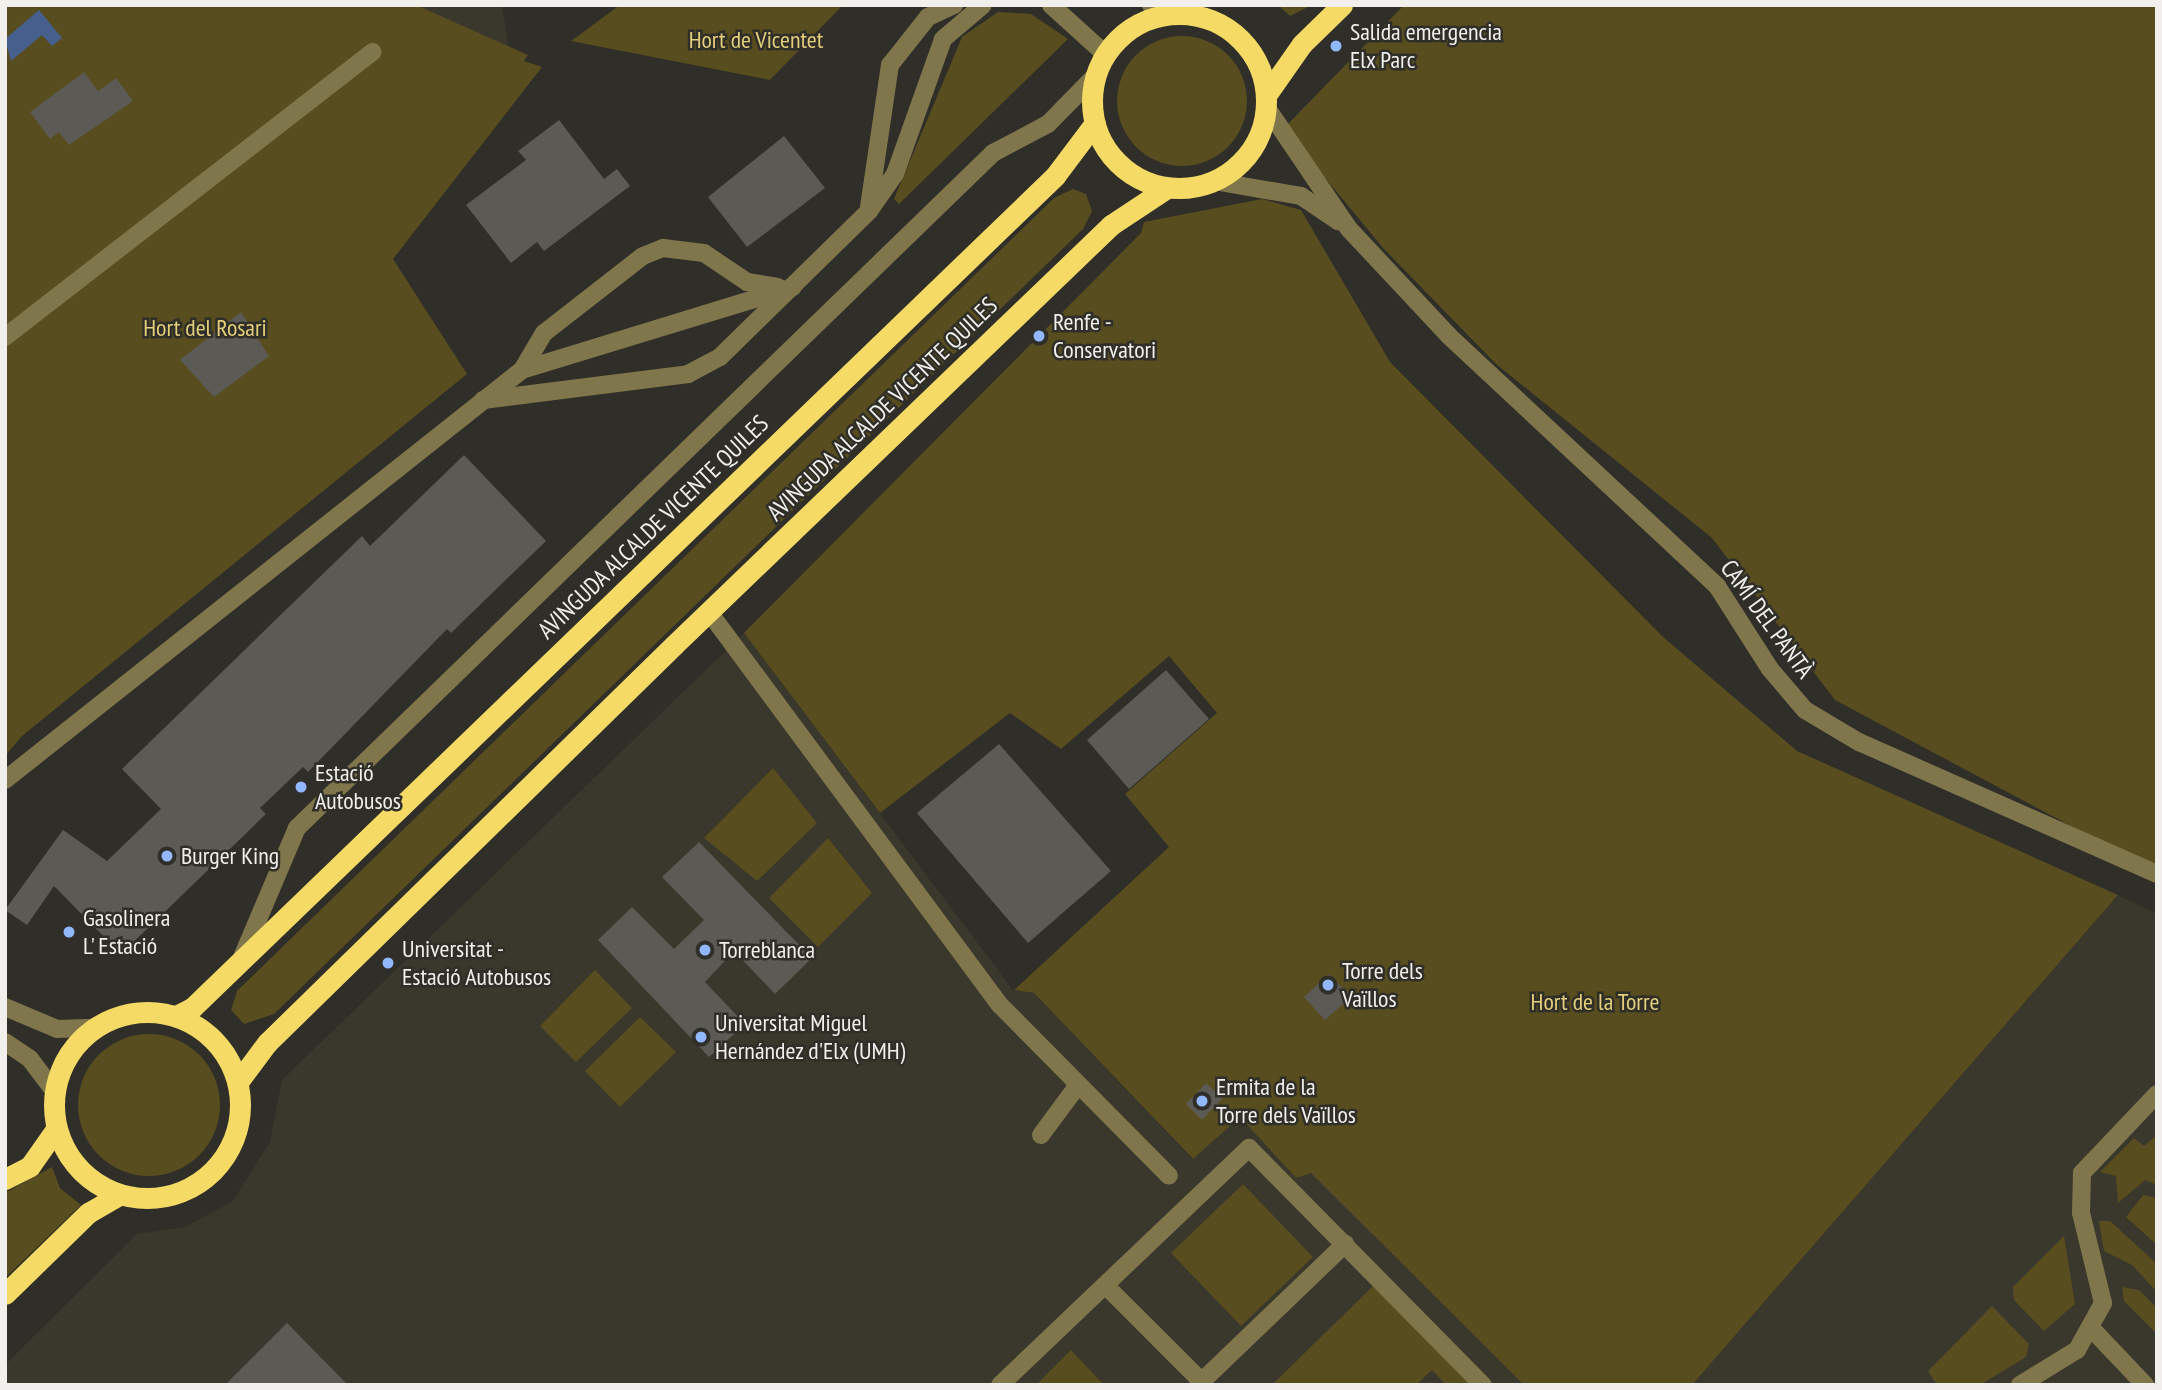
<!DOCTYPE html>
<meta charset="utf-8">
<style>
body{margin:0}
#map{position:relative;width:2162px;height:1390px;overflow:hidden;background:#2f2e28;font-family:"PT Sans Narrow",sans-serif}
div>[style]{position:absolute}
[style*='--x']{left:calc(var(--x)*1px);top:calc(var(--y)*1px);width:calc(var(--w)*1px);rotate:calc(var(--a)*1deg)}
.built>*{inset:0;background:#3a372c}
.green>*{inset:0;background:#584d1f}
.round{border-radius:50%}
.water>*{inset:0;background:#475f8c}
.building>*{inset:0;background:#5b5a54}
.minor>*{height:18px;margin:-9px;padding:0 9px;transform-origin:9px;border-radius:9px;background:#80764b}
.highway>*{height:21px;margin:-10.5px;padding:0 10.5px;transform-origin:10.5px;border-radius:10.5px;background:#f5da66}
.highway>.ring{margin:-10.5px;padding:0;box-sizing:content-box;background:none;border:21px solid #f5da66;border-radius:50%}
.dots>*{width:19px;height:19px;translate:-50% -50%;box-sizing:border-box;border:4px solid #2f2e28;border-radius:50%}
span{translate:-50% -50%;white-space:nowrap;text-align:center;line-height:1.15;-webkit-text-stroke:5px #2f2e28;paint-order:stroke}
.poi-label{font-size:24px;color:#f1f0ed}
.left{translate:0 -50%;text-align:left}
.park-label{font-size:24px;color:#e4cf7a}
.street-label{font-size:24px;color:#f1f0ed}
.frame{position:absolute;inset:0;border:7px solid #f1f0ed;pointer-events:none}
</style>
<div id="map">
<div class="built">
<i style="clip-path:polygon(416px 5px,502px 5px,509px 48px)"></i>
<i style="clip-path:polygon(744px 633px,1013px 990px,1034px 993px,1192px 1159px,1240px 1116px,1296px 1178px,1311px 1172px,1524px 1385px,5px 1385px,5px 1365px,137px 1234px,185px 1227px,233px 1201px,270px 1142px,282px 1080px)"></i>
<i style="clip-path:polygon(2118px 895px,2157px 914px,2157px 1385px,1692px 1385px)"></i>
</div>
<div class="green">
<i style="clip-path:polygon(5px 5px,416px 5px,528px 55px,524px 61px,542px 67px,393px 259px,467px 374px,22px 736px,5px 756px)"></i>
<i style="clip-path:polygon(620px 5px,843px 5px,770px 80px,571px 41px)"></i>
<i style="clip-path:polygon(1278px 5px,1312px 5px,1290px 16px)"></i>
<i style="clip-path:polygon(1404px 5px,2157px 5px,2157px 872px,1835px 700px,1712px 538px,1496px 364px,1383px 248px,1284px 128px)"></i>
<i style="clip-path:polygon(998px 12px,1031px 14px,1068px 39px,899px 204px,894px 199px,962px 37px)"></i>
<i class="round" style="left:1117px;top:36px;width:130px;height:130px"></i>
<i style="clip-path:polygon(1073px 189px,1086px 194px,1092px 211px,1083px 229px,274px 1014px,244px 1024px,231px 1010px,237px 991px,1054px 198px)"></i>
<i style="clip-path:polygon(1262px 199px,1301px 210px,1390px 362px,1663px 637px,1797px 751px,2118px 895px,1692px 1385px,1524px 1385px,1311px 1173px,1296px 1178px,1240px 1117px,1193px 1159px,1034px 993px,1014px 990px,1169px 847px,1125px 794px,1217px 713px,1169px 656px,1061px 749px,1010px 713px,880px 813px,744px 633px,1141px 233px,1144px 222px)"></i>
<i style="clip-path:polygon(773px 768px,817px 823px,757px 881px,704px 838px)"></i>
<i style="clip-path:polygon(828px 838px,872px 893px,818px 947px,769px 898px)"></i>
<i style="clip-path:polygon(595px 970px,632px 1008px,576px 1062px,540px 1026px)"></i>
<i style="clip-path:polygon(640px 1017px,676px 1052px,620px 1107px,585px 1071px)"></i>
<i class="round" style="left:78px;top:1034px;width:142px;height:142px"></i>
<i style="clip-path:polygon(2157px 1135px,2157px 1185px,2145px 1180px,2118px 1203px,2116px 1176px,2100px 1172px,2134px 1138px,2144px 1146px)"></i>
<i style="clip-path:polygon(52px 1167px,60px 1188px,81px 1205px,5px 1278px,5px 1193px)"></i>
<i style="clip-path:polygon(1243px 1184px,1313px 1257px,1241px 1326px,1171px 1253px)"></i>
<i style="clip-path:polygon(2143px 1195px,2157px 1198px,2157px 1245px,2126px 1217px)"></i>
<i style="clip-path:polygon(2099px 1221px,2110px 1221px,2157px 1264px,2157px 1292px,2132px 1265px,2104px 1251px)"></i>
<i style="clip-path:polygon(2064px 1236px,2075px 1304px,2044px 1331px,2014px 1300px,2013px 1287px)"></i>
<i style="clip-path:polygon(1374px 1285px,1472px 1385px,1446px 1385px,1432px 1370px,1416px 1385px,1272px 1385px)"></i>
<i style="clip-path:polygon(2122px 1287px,2139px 1290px,2157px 1308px,2157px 1334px,2124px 1301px)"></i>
<i style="clip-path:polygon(1992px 1306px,2029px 1344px,2026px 1357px,1980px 1385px,1937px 1385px,1928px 1371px)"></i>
<i style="clip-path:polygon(1071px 1350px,1104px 1385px,1036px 1385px)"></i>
</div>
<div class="water">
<i style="clip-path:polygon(39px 10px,62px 38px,52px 46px,42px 35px,11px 61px,5px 39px)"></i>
</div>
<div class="building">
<i style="clip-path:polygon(84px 72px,98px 91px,116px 78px,133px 101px,69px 145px,59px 132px,50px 139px,30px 112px)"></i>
<i style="clip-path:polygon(559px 120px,604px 179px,617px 169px,630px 186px,544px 251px,537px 242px,511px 263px,466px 205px,526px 160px,518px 151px)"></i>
<i style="clip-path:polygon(784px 136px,825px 188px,747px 247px,708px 197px)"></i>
<i style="clip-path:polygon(241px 312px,269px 356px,214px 397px,180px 360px)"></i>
<i style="clip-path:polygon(464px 455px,546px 541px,451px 633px,447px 629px,308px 772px,303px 767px,260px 808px,266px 814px,121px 954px,54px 886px,27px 925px,5px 910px,63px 830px,107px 861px,161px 809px,122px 769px,362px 536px,370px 546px)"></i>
<i style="clip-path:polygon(1166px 670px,1209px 719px,1129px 789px,1087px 740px)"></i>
<i style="clip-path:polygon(999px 744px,1111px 871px,1028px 943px,917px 813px)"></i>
<i style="clip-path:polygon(699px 842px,812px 958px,775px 994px,734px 951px,705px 982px,745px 1024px,709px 1057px,598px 940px,632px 907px,674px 949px,704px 920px,662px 877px)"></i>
<i style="clip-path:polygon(1329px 974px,1351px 997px,1325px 1020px,1304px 997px)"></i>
<i style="clip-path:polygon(1206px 1083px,1222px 1099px,1202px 1120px,1186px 1104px)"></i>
<i style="clip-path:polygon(287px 1323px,348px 1385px,225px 1385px)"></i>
</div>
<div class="minor">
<i style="--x:1051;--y:5;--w:73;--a:42.2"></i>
<i style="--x:1151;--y:5;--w:18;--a:29"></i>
<i style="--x:1267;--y:108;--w:146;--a:55.9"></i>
<i style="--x:1349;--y:229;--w:146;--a:46.9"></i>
<i style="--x:1449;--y:336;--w:367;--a:43"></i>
<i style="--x:1717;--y:586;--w:98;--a:57.4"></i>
<i style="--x:1770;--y:669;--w:54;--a:49.5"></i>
<i style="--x:1805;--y:710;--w:63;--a:30.7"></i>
<i style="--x:1859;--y:742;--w:326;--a:23.9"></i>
<i style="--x:1214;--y:181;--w:88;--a:9.8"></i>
<i style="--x:1301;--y:196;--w:45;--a:34"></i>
<i style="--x:869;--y:207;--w:144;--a:-81.6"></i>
<i style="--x:890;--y:65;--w:61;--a:-51.6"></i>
<i style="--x:928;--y:17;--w:29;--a:-25"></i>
<i style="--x:5;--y:337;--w:465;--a:-37.8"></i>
<i style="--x:522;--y:370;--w:43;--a:-59.3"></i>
<i style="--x:544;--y:333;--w:125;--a:-37.9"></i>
<i style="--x:643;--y:256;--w:22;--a:-22"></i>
<i style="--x:663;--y:248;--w:41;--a:7"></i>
<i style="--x:704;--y:253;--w:52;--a:34"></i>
<i style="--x:747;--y:282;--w:31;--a:9"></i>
<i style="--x:483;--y:400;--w:207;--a:-7.2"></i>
<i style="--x:688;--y:374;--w:36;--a:-28"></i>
<i style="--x:720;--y:357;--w:209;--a:-44.4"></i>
<i style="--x:869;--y:211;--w:45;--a:-54.9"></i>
<i style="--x:895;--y:174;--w:143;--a:-70.4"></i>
<i style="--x:943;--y:39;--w:52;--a:-40.4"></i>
<i style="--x:709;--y:612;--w:489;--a:53.5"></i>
<i style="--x:1000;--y:1005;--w:240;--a:45.3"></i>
<i style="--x:5;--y:780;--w:660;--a:-38.42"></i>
<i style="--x:522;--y:370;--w:283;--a:-17"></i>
<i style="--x:243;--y:955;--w:138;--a:-67"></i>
<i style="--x:297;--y:828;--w:970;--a:-44.12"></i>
<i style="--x:993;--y:153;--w:62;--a:-27.8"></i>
<i style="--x:1048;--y:124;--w:67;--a:-45.6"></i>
<i style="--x:5;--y:1007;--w:56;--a:22.9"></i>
<i style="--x:57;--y:1029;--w:38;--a:-2"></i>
<i style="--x:5;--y:1042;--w:30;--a:34"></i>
<i style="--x:30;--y:1059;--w:40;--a:53"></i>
<i style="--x:1041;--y:1135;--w:62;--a:-53.5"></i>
<i style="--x:1105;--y:1285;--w:141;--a:45"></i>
<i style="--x:2090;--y:1327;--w:80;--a:46.5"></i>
<i style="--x:1000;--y:1385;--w:344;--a:-43.6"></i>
<i style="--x:1249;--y:1148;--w:333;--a:45.4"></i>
<i style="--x:1198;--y:1385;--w:204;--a:-43.8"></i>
<i style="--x:2020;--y:1385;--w:67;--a:-31.6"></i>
<i style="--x:2077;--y:1350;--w:54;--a:-61"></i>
<i style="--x:2103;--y:1303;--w:93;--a:-103.7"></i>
<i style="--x:2081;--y:1213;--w:40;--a:-88.6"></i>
<i style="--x:2082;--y:1173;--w:109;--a:-46.5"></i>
</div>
<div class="highway">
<i class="ring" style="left:1092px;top:14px;width:153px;height:153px"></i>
<i style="--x:1267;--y:94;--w:61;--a:-55"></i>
<i style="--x:1302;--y:44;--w:56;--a:-44.3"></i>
<i class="ring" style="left:54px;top:1012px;width:165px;height:165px"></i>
<i style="--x:176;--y:1016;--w:18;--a:-27"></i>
<i style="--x:192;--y:1008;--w:1199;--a:-43.95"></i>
<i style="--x:1055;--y:176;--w:66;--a:-53"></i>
<i style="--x:238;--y:1082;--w:49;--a:-53.4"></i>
<i style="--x:267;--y:1043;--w:569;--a:-44.36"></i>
<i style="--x:674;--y:645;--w:606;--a:-43.86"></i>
<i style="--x:1111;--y:225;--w:67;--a:-33.5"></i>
<i style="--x:5;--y:1179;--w:28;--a:-27"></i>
<i style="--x:30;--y:1166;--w:45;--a:-54.9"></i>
<i style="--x:5;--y:1294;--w:116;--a:-44.3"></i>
<i style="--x:88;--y:1213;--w:36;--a:-30"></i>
</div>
<div class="dots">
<i style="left:1336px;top:46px;background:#91b8fd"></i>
<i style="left:1039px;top:336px;background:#91b8fd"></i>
<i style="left:301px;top:787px;background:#91b8fd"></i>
<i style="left:167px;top:856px;background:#91b8fd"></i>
<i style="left:69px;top:932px;background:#91b8fd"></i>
<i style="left:705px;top:950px;background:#91b8fd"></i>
<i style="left:388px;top:963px;background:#91b8fd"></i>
<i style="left:1328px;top:985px;background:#91b8fd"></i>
<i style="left:701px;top:1037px;background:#91b8fd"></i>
<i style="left:1202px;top:1101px;background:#91b8fd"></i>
</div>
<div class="poi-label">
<span class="left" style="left:1350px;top:46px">Salida emergencia<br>Elx Parc</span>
<span class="left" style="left:1053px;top:336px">Renfe -<br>Conservatori</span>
<span class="left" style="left:315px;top:787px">Estació<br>Autobusos</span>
<span class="left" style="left:181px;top:856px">Burger King</span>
<span class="left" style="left:83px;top:932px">Gasolinera<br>L' Estació</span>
<span class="left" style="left:402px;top:963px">Universitat -<br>Estació Autobusos</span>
<span class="left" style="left:719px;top:950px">Torreblanca</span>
<span class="left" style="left:1342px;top:985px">Torre dels<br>Vaïllos</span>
<span class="left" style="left:715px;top:1037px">Universitat Miguel<br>Hernández d'Elx (UMH)</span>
<span class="left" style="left:1216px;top:1101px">Ermita de la<br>Torre dels Vaïllos</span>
</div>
<div class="park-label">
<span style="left:756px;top:40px">Hort de Vicentet</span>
<span style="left:205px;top:328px">Hort del Rosari</span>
<span style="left:1595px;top:1002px">Hort de la Torre</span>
</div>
<div class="street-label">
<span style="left:882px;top:409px;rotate:-44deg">AVINGUDA ALCALDE VICENTE QUILES</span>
<span style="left:653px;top:527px;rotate:-44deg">AVINGUDA ALCALDE VICENTE QUILES</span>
<span style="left:1767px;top:619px;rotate:54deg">CAMÍ DEL PANTÀ</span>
</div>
<div class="frame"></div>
</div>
